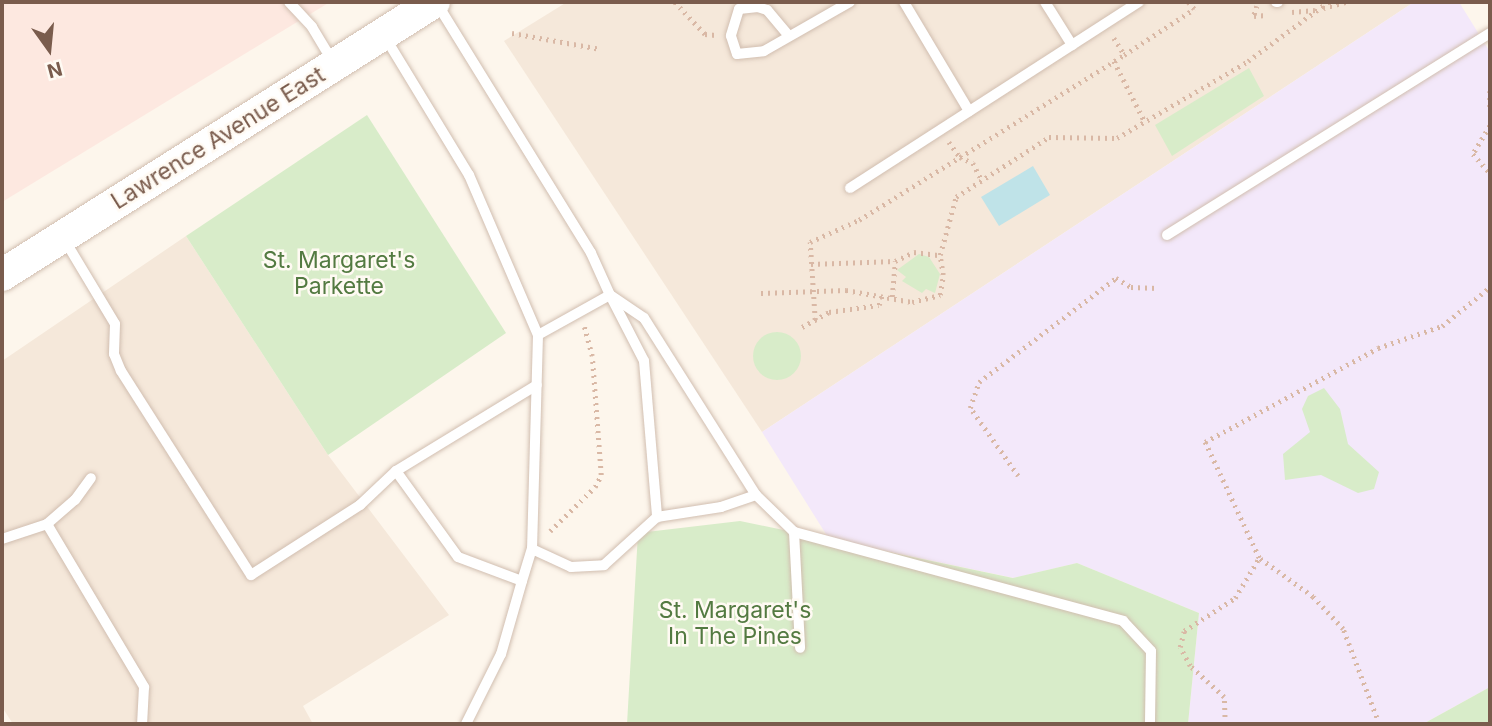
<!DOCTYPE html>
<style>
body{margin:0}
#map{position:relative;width:1492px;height:726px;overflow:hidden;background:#fdf6ec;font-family:Inter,sans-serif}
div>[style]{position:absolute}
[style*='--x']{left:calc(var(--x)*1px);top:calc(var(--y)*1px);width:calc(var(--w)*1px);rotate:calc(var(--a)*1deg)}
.residential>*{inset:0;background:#f5e8da}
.commercial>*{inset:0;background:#fde8e0}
.education>*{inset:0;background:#f3e8fa}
.green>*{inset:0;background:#d8ecc9}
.round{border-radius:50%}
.water>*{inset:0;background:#bfe3e8}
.path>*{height:4.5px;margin-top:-2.25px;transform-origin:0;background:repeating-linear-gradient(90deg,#d9b8a5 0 2px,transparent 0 7px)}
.roads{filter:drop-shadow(0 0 2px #d1beb0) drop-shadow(0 0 2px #d1beb0)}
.service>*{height:10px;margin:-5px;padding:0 5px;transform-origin:5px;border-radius:5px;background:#fff}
.secondary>*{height:32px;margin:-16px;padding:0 16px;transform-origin:16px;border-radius:16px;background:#fff}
span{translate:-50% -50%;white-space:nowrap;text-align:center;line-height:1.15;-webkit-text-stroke:5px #fffaf3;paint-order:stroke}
.street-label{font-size:23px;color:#7a5c4d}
.park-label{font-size:23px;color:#537a41}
.frame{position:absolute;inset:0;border:4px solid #7a5c4d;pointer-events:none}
.north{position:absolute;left:14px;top:14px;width:70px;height:70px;-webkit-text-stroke:5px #fffaf3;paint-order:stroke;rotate:165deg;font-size:19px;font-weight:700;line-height:28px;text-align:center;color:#7a5c4d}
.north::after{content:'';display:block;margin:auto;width:24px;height:32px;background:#7a5c4d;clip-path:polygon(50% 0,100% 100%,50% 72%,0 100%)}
</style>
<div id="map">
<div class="residential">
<i style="clip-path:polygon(567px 2px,1414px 2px,762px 432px,504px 41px)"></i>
<i style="clip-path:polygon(186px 236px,328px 455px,449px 615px,303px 706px,313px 724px,13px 724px,2px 707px,2px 361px)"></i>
</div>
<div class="commercial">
<i style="clip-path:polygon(2px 2px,330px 2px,2px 202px)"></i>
</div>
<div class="education">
<i style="clip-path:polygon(1414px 2px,1459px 2px,1490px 52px,1490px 687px,1423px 724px,1188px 724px,1199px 613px,1077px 563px,1014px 578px,829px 539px,762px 432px)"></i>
</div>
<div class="green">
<i style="clip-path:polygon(1249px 68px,1264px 96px,1172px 156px,1155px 125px)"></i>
<i style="clip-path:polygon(367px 115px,506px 333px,328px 455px,186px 236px)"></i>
<i style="clip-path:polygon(919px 254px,929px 257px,940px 274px,935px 293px,926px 289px,922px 293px,902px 281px,906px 277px,897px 270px)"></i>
<i class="round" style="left:753px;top:332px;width:48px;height:48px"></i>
<i style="clip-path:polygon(1324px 388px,1340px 409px,1348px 444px,1379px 472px,1374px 489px,1358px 493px,1321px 475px,1285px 480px,1283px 454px,1310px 432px,1302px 409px,1308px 396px)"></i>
<i style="clip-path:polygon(740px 521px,1013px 578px,1077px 563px,1199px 613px,1188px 724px,627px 724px,638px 533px)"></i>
<i style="clip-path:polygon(1490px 687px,1490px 724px,1423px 724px)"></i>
</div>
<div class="water">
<i style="clip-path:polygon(1033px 166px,1050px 195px,999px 226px,981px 197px)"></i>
</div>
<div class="path">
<i style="--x:675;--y:2;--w:44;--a:46.8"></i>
<i style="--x:705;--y:34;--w:11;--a:5"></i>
<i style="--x:1257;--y:6;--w:10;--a:107"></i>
<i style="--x:1254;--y:16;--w:12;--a:-5"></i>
<i style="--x:1323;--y:8;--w:24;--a:-15"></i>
<i style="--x:1292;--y:12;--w:23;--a:-5"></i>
<i style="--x:512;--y:33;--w:90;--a:10.2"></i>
<i style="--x:1114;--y:38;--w:19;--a:58"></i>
<i style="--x:1114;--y:61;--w:68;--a:63.1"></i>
<i style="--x:1490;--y:91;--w:20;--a:90"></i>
<i style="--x:1490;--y:126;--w:33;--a:121"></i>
<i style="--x:1473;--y:154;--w:25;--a:48"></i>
<i style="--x:949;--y:142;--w:19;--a:54"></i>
<i style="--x:960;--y:157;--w:14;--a:25"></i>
<i style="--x:973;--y:163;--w:20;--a:63"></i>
<i style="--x:811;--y:264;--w:84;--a:-2"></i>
<i style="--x:895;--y:261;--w:21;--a:-25"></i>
<i style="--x:914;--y:252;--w:26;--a:7"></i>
<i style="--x:761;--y:293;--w:85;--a:-2"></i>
<i style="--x:846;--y:290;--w:67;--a:10.3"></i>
<i style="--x:912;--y:302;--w:29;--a:-14"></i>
<i style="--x:940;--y:295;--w:20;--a:-81"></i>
<i style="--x:943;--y:275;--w:20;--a:-99"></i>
<i style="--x:940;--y:255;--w:60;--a:-74.6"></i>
<i style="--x:956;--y:197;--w:111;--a:-32.8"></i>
<i style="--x:1049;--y:137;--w:68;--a:0.8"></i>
<i style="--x:1117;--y:138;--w:152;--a:-30.4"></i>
<i style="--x:1248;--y:61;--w:99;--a:-36.4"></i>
<i style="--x:892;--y:297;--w:36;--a:-85"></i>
<i style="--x:815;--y:320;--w:78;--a:-93.7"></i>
<i style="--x:810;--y:242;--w:54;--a:-24.2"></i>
<i style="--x:859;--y:220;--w:312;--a:-31.9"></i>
<i style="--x:1124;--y:55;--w:84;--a:-33.3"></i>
<i style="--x:1194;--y:9;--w:9;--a:-131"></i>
<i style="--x:802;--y:327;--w:31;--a:-29"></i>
<i style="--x:829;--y:312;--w:50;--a:-8"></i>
<i style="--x:879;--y:305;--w:10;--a:-73"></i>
<i style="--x:1018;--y:476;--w:83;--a:-125.2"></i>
<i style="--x:970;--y:408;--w:28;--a:-71"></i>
<i style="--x:979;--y:382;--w:172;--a:-37.2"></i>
<i style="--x:1116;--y:278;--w:17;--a:31"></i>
<i style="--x:1131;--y:287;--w:27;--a:2"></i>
<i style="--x:550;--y:531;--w:63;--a:-44.4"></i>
<i style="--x:595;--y:487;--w:13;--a:-63"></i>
<i style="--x:601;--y:475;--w:119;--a:-94.3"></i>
<i style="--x:592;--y:356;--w:30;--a:-105"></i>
<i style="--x:1225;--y:724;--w:27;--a:-92"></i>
<i style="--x:1224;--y:697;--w:46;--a:-137.6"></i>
<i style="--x:1190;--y:666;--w:21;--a:-118"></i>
<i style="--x:1180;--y:647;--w:16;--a:-76"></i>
<i style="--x:1184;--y:631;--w:61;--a:-32.9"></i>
<i style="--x:1235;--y:598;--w:47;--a:-59"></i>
<i style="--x:1379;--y:724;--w:102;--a:-110.8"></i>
<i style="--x:1343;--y:629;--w:44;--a:-133.2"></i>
<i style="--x:1313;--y:597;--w:67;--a:-144.2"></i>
<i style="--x:1259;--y:558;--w:128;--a:-115"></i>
<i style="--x:1205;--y:442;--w:197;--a:-28.5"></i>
<i style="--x:1378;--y:348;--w:68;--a:-19"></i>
<i style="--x:1442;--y:326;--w:62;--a:-39.1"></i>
</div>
<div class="roads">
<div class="service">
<i style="--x:289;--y:2;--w:34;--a:47"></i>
<i style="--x:312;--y:27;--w:41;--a:59"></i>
<i style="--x:436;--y:2;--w:295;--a:58.3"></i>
<i style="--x:591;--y:253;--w:46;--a:65.7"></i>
<i style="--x:610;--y:295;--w:41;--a:34.1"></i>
<i style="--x:644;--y:318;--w:209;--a:57.7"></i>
<i style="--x:756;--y:495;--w:53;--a:44.2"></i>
<i style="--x:794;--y:532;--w:116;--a:87"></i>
<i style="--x:904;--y:2;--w:127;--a:59.2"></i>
<i style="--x:1045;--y:2;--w:51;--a:57.9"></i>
<i style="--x:1276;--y:2;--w:2;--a:0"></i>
<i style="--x:789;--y:36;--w:34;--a:-130"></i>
<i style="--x:767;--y:10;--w:9;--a:-162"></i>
<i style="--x:758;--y:7;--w:19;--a:174"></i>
<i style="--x:739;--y:9;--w:28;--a:107"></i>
<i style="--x:731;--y:36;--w:19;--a:72"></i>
<i style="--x:737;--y:54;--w:27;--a:-6"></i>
<i style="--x:764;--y:51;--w:99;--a:-29.7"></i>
<i style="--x:385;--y:37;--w:162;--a:58.7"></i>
<i style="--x:469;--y:175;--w:174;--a:66.7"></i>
<i style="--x:538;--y:335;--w:214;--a:91.6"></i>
<i style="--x:532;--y:549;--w:43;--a:24.8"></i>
<i style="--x:571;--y:567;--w:33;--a:-3"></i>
<i style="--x:604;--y:565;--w:72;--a:-42.2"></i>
<i style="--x:657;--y:517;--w:65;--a:-8.9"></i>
<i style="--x:721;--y:507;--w:37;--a:-19"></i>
<i style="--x:850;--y:188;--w:344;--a:-32.8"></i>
<i style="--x:1167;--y:235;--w:381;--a:-32"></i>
<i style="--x:64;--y:239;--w:99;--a:59"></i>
<i style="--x:115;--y:324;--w:30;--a:92"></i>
<i style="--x:114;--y:354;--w:18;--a:68"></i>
<i style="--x:121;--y:371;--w:242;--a:57.5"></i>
<i style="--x:251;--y:575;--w:130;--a:-32.7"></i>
<i style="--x:360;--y:505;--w:50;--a:-43.4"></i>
<i style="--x:396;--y:471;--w:165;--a:-31.4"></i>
<i style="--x:538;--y:335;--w:82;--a:-29.1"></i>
<i style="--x:610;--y:295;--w:74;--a:62.7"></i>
<i style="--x:644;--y:361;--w:157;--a:85.2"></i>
<i style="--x:396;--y:471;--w:106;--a:54.2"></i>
<i style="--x:458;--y:557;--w:68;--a:20.6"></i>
<i style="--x:522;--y:581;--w:76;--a:106"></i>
<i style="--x:501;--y:654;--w:78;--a:116.6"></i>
<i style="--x:47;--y:524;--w:190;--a:59.2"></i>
<i style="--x:144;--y:687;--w:37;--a:93"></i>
<i style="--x:794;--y:532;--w:341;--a:15.1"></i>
<i style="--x:1123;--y:621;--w:41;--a:47"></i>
<i style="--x:1151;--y:651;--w:73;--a:90.8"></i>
<i style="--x:2;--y:539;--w:47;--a:-18.4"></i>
<i style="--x:47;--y:524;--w:37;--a:-41"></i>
<i style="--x:75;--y:500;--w:27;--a:-54"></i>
<i style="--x:522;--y:581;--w:34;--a:-73"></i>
</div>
<div class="secondary">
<i style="--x:2;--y:275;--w:511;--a:-32.29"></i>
</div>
</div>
<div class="street-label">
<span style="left:218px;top:138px;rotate:-32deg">Lawrence Avenue East</span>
</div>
<div class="park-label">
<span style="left:339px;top:273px">St. Margaret's<br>Parkette</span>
<span style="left:735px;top:623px">St. Margaret's<br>In The Pines</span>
</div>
<div class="frame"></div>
<div class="north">N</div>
</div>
